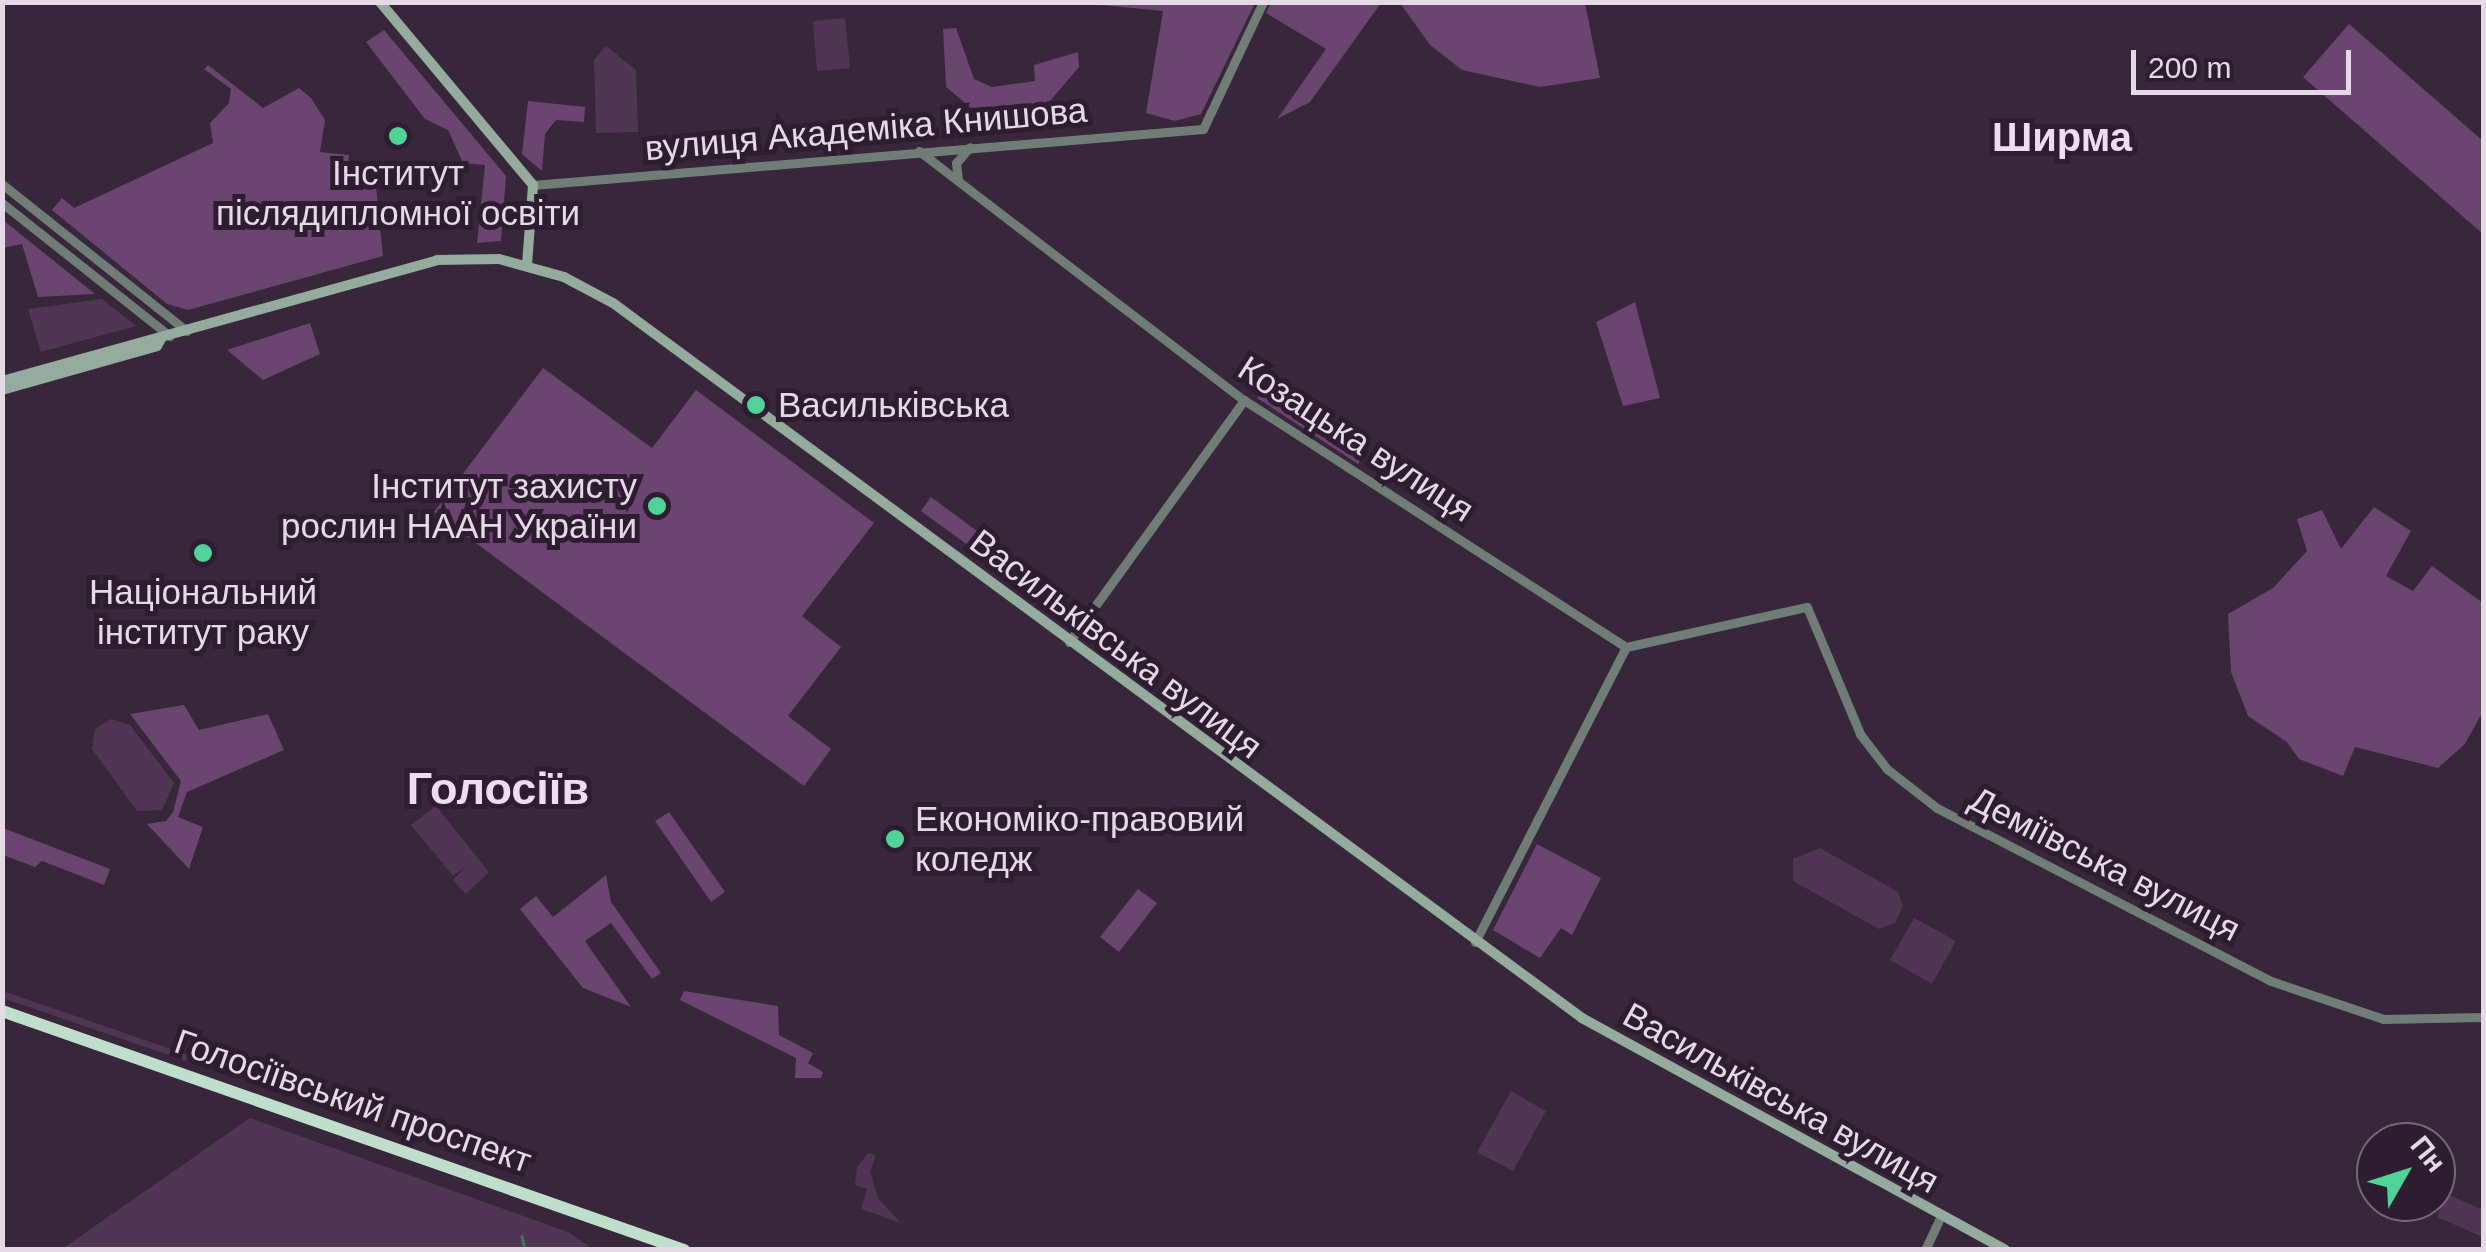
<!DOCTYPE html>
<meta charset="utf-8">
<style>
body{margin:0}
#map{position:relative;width:2486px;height:1252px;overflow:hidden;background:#38263a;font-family:Arial,sans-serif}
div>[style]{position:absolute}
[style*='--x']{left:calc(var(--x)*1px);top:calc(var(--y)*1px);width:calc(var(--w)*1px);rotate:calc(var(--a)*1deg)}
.green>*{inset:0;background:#503654}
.forest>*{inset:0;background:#69456f}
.stream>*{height:2.5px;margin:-1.25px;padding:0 1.25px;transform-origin:1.25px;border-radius:1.25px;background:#3b785a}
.tertiary>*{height:9px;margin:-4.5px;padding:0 4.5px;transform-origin:4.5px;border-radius:4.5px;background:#707d76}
.secondary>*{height:10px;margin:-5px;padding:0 5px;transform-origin:5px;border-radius:5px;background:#95ab9e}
.trunk>*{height:12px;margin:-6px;padding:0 6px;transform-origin:6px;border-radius:6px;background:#bfdecc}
.dots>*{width:28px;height:28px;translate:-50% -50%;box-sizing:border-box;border:5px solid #2e1c30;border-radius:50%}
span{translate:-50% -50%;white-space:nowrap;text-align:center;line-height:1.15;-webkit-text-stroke:10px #2e1c30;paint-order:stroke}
.street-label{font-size:35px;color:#e5d9e6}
.poi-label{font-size:35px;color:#e5d9e6}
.left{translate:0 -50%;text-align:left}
.right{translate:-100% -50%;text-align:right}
.quarter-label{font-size:40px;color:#f1daf4;font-weight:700}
.district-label{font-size:45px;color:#f1daf4;font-weight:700}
.frame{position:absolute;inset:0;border:5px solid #e5d9e6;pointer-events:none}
.north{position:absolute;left:2356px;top:1122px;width:100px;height:100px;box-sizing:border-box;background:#2e1c30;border:2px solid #776879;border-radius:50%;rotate:51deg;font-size:28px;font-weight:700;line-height:40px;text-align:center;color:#e5d9e6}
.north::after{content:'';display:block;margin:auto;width:35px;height:45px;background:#4fd399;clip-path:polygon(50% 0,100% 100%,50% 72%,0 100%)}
.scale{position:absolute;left:2131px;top:50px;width:220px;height:45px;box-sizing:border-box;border:5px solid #e5d9e6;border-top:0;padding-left:12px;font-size:30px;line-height:35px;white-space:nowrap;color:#e5d9e6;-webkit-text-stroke:8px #2e1c30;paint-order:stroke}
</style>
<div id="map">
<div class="green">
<i style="clip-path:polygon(845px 18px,850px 68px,817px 71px,813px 21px)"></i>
<i style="clip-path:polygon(606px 46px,636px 70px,638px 132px,596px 133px,594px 60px)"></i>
<i style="clip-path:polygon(102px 299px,136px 326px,41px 352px,28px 309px)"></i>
<i style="clip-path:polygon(111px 719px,130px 725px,174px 783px,162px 810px,137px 811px,92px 749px,95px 729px)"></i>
<i style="clip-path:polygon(436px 806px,489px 872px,466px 894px,453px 880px,466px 866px,453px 876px,411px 825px)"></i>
<i style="clip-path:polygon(1820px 848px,1898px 892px,1903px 906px,1895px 923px,1879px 929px,1793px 881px,1793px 859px)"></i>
<i style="clip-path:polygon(1914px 918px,1956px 941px,1932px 984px,1890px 960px)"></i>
<i style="clip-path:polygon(3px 991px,188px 1055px,186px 1061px,3px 998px)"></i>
<i style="clip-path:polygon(1511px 1091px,1546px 1111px,1513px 1171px,1477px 1152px)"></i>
<i style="clip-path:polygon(250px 1118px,568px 1232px,593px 1249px,62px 1249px)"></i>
<i style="clip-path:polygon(868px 1153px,876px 1155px,870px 1171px,878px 1198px,901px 1223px,861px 1209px,867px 1189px,855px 1185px,857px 1167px)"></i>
<i style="clip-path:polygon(2447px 1194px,2483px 1210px,2483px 1237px,2437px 1217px)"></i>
</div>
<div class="forest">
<i style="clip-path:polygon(1081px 3px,1255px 2px,1255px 3px,1201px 114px,1175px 121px,1146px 113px,1163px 11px)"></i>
<i style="clip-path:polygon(1271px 3px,1381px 3px,1310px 102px,1277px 119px,1326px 49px,1266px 13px)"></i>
<i style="clip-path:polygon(1400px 3px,1585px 3px,1600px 78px,1540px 87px,1462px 70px,1430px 45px)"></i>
<i style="clip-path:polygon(2349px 24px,2483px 141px,2483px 234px,2303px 77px)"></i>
<i style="clip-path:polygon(956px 28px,974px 79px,992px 87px,1035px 81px,1034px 65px,1078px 52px,1079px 67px,1038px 115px,982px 117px,946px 87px,943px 29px)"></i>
<i style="clip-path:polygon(384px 30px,506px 176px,501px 241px,477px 243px,485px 165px,463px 163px,448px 130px,425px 119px,366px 42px)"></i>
<i style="clip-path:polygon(208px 65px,263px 108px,299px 88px,311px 98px,325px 120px,320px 152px,349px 155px,347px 183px,376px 187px,383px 256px,188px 310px,167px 304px,52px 210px,62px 198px,74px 208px,213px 143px,210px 123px,229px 103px,231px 89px,204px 69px)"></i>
<i style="clip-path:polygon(528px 101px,585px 107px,584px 122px,556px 120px,545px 134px,542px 171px,522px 154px)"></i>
<i style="clip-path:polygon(2px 220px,3px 220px,95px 294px,38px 297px,22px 244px,3px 248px)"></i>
<i style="clip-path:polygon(1635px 302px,1660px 398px,1623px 406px,1596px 322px)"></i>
<i style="clip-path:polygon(310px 323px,320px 354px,263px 380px,227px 350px)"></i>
<i style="clip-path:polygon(543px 368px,652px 448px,696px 390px,874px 523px,802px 616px,841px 647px,788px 716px,831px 749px,804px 786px,434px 512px)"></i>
<i style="clip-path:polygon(1269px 382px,1368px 447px,1358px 464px,1257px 398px)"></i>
<i style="clip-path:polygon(931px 497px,993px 543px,984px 557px,921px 511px)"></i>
<i style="clip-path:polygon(2374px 507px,2411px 531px,2386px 576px,2413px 591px,2432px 566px,2483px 603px,2483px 711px,2465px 744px,2438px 768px,2355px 747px,2343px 776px,2299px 759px,2287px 742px,2248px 716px,2231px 672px,2228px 614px,2273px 588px,2307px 551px,2297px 519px,2322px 510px,2341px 549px)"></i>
<i style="clip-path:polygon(184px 705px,199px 730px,268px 714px,284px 750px,187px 792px,178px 817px,203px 827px,189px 869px,147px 824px,166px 821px,173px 812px,181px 781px,130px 714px)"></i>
<i style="clip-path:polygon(669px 812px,725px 892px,711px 902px,655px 821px)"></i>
<i style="clip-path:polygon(3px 828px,110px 869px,104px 885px,42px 861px,35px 867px,3px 855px)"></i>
<i style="clip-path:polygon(1537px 844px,1601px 878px,1572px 935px,1561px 928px,1540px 958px,1493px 930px)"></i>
<i style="clip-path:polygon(606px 875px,611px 902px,661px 973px,652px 979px,611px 923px,585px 941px,631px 1007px,583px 988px,520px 909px,536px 896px,553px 917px)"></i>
<i style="clip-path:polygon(1138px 889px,1157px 903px,1119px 952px,1100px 937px)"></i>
<i style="clip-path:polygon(684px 991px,778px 1006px,779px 1035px,813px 1053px,808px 1063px,823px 1072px,821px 1078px,795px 1078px,796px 1058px,680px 1000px)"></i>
</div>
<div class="stream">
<i style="--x:522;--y:1236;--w:14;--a:78"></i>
</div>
<div class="tertiary">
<i style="--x:919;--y:151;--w:409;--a:37.5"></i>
<i style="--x:1244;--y:400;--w:455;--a:32.9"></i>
<i style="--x:1626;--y:647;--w:185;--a:-12.5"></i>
<i style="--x:1807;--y:607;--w:138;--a:67.3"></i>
<i style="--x:1860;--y:734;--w:44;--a:52.4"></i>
<i style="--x:1887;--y:769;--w:63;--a:38"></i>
<i style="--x:1937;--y:808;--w:376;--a:27.4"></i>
<i style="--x:2271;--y:981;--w:118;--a:18.7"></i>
<i style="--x:2383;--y:1019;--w:101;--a:-1.1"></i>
<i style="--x:958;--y:181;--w:18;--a:-96"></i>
<i style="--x:956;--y:163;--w:21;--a:-49"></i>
<i style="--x:2;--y:184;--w:236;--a:38.5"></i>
<i style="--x:533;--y:185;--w:672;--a:-4.78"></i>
<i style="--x:1203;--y:129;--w:140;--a:-64.7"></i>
<i style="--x:2;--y:203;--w:214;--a:38.4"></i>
<i style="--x:1069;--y:642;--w:299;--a:-54.1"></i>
<i style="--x:1475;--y:942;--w:331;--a:-62.9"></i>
<i style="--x:1925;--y:1250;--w:35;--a:-65"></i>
</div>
<div class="secondary">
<i style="--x:380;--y:2;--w:239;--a:50.1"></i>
<i style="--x:533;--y:185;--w:79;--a:94.3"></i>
<i style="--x:2;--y:381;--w:452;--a:-15.5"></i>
<i style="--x:437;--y:260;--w:62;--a:-0.9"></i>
<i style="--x:499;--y:259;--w:67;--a:15.5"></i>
<i style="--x:564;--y:277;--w:55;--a:28"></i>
<i style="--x:613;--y:303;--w:1204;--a:36.42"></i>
<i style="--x:1582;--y:1018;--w:482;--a:28.7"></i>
<i style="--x:2;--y:390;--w:161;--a:-15.8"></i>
<i style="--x:157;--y:346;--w:8;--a:-60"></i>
</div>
<div class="trunk">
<i style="--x:2;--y:1011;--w:723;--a:19.31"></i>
</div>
<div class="dots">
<i style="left:398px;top:136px;background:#4fd399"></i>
<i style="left:756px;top:405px;background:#4fd399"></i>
<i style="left:657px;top:506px;background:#4fd399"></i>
<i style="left:203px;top:553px;background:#4fd399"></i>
<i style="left:895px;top:839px;background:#4fd399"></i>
</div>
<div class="street-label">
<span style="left:866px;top:129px;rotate:-5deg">вулиця Академіка Книшова</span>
<span style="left:1356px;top:439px;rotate:33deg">Козацька вулиця</span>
<span style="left:1116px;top:644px;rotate:37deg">Васильківська вулиця</span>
<span style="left:2105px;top:864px;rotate:27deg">Деміївська вулиця</span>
<span style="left:1781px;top:1098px;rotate:29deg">Васильківська вулиця</span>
<span style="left:353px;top:1101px;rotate:19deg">Голосіївський проспект</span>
</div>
<div class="poi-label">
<span style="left:398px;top:193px">Інститут<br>післядипломної освіти</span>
<span class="left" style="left:778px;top:405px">Васильківська</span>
<span class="right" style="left:637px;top:506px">Інститут захисту<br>рослин НААН України</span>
<span style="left:203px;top:612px">Національний<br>інститут раку</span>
<span class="left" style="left:915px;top:839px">Економіко-правовий<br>коледж</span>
</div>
<div class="quarter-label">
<span style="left:2062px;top:137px">Ширма</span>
</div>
<div class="district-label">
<span style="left:498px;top:789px">Голосіїв</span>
</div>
<div class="frame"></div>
<div class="north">Пн</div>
<div class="scale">200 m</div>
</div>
